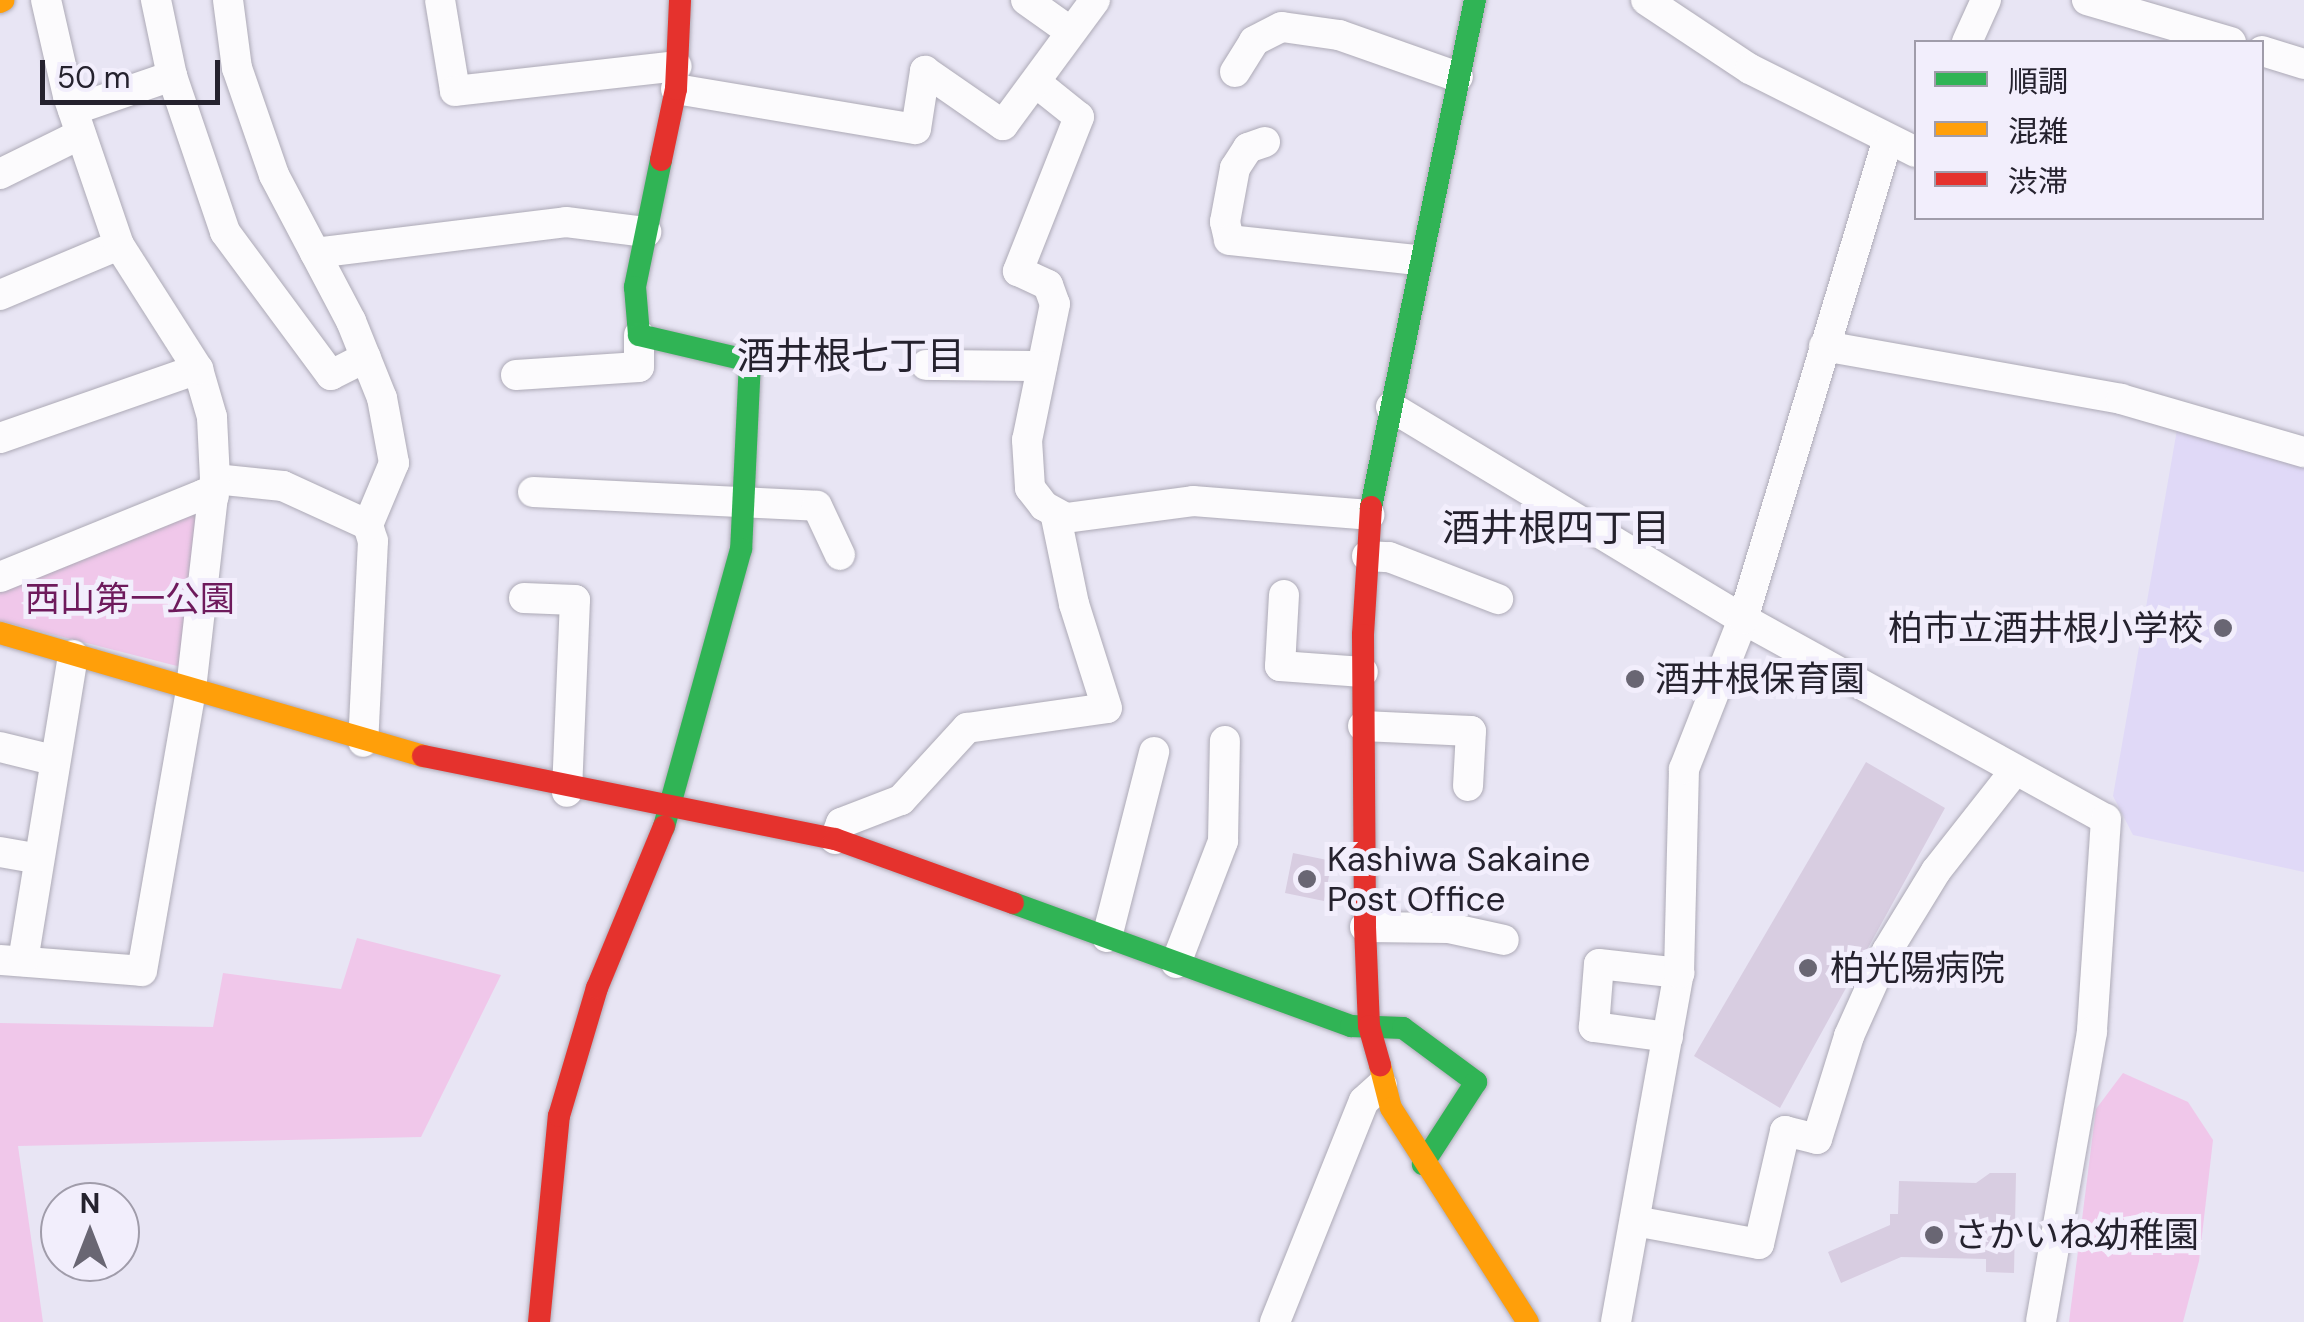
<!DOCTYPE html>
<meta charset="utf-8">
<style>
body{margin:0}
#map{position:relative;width:2304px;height:1322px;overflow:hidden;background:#e8e5f4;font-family:"DM Sans","Noto Sans JP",sans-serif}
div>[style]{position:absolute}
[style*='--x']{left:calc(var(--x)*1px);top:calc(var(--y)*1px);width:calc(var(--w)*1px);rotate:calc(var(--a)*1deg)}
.built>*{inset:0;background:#e0d9f7}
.green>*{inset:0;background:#f0c7ea}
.building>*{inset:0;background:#d8cde1}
.roads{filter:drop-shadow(0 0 2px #adaab6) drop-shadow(0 0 2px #adaab6)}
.street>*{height:30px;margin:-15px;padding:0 15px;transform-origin:15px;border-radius:15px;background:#fcfbfd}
.fast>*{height:22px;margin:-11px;padding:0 11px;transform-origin:11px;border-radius:11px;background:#30b455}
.slow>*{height:22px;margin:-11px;padding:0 11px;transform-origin:11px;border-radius:11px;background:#ff9f0a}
.jam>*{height:22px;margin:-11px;padding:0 11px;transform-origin:11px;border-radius:11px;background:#e5322d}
.dots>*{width:28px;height:28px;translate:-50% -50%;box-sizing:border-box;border:5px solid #f2eefc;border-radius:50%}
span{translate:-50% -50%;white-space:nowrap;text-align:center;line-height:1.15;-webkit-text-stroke:10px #f2eefc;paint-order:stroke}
.park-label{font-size:35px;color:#6e1a5c}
.poi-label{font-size:35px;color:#25222e}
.right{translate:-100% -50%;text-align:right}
.left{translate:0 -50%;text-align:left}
.neighbourhood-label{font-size:38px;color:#25222e}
.legend{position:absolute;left:1914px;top:40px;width:350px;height:180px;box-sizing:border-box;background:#f2eefc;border:2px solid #a09caa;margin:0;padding:12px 18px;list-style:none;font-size:30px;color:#25222e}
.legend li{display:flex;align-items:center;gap:20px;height:50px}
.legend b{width:50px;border:2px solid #a09caa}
.north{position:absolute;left:40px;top:1182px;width:100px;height:100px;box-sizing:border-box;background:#f2eefc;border:2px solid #a09caa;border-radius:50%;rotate:0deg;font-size:28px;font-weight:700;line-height:40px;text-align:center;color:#25222e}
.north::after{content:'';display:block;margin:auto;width:35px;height:45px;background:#696673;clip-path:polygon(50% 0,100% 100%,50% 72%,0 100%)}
.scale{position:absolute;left:40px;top:60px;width:180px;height:45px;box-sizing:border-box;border:5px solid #25222e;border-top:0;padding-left:12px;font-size:30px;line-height:35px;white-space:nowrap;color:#25222e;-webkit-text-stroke:8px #f2eefc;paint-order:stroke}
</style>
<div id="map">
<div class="built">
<i style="clip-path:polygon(2178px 424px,2304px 460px,2304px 872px,2133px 835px,2113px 796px)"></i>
</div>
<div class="green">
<i style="clip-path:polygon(197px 509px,181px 667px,0 621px,0 586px)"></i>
<i style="clip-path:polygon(357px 938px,501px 975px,421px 1137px,18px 1146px,43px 1322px,0 1322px,0 1023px,213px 1027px,223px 973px,341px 989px)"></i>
<i style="clip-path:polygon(2123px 1073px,2188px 1102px,2213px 1140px,2199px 1261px,2183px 1322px,2069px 1322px,2096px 1109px)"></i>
</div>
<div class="building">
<i style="clip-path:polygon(1866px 762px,1945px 808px,1780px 1108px,1694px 1056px)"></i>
<i style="clip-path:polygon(1293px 853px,1332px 861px,1324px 901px,1285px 893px)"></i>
<i style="clip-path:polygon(1990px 1173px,2016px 1173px,2014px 1273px,1986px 1272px,1986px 1259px,1901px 1257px,1841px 1283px,1828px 1252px,1890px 1225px,1890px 1214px,1898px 1214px,1899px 1181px,1976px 1183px)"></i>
</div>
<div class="roads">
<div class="street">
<i style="--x:228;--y:0;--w:69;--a:82.5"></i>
<i style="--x:237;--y:68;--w:113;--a:70.9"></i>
<i style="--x:274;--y:175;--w:165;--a:62.2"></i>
<i style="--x:351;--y:321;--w:83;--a:68.1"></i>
<i style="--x:382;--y:398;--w:66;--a:79.5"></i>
<i style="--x:394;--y:463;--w:67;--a:112.8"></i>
<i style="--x:368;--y:525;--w:17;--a:73"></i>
<i style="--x:373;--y:541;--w:201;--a:92.8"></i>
<i style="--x:440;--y:0;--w:92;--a:80.6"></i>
<i style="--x:455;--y:91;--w:223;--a:-6.4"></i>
<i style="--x:1026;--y:0;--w:50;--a:35.3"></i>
<i style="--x:1646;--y:0;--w:125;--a:33.6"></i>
<i style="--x:1750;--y:69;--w:186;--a:26.6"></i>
<i style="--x:2087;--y:0;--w:150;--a:16.3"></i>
<i style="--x:1967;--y:42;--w:46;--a:-65.7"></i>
<i style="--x:2262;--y:51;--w:44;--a:17.2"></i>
<i style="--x:1235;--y:72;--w:36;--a:-58"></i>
<i style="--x:1254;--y:41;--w:31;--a:-27"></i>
<i style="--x:1282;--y:27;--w:58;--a:8"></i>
<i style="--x:1339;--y:35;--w:126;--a:19.4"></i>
<i style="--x:172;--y:76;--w:165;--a:71.2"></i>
<i style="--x:225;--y:232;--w:178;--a:53.5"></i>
<i style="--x:331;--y:375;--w:39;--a:-27"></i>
<i style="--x:1039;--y:85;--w:51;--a:38.7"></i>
<i style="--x:1079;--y:117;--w:166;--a:111.6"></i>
<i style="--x:1018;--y:271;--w:33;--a:25"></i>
<i style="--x:1048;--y:285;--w:20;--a:70"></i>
<i style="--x:1055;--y:304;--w:139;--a:101.6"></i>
<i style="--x:1027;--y:440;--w:48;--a:86.4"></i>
<i style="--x:1030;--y:488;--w:23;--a:52"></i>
<i style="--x:1044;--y:506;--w:25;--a:29"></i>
<i style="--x:1066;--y:518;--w:128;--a:-7.6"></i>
<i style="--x:1193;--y:501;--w:177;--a:4.5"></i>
<i style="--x:676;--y:89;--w:243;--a:9.5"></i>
<i style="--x:916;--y:129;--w:59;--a:-81.2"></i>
<i style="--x:925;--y:71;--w:95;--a:34.7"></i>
<i style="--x:1003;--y:125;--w:155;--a:-53.6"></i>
<i style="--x:73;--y:110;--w:105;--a:-19"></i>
<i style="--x:172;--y:76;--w:78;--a:-101.9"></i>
<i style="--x:1265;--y:142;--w:18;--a:161"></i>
<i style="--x:1248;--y:148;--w:24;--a:123"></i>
<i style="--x:1235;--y:168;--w:55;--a:100.5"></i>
<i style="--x:1225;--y:222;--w:18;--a:77"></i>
<i style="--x:1229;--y:240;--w:189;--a:6.1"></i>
<i style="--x:0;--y:174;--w:90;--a:-26.3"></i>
<i style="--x:315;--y:253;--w:253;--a:-7"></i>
<i style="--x:566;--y:222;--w:81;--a:7.1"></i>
<i style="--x:0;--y:295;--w:129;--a:-22.8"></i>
<i style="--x:1824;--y:346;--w:302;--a:10.1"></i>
<i style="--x:2121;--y:399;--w:191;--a:16.2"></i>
<i style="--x:926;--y:365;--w:116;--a:0.5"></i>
<i style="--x:516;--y:375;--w:123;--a:-3.7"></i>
<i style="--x:639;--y:367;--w:32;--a:-90"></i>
<i style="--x:1391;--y:407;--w:411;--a:31.1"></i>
<i style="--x:1743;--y:619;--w:414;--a:28.9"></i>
<i style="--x:2106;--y:819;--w:213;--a:93.8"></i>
<i style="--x:2092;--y:1032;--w:294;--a:100"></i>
<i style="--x:0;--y:438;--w:210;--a:-19.2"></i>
<i style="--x:215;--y:479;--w:68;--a:5.9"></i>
<i style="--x:283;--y:486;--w:94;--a:24.6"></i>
<i style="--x:533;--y:492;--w:284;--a:2.8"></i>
<i style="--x:817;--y:506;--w:54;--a:64.9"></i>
<i style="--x:1367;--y:556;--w:22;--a:3"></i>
<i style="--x:1389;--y:557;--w:117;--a:21.1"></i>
<i style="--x:0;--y:577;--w:220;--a:-22.1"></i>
<i style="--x:204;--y:494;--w:10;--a:11"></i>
<i style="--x:1284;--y:595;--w:71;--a:93.2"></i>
<i style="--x:1280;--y:666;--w:83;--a:4.1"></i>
<i style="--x:524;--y:598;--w:51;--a:2.2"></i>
<i style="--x:575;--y:600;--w:192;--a:92.4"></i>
<i style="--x:1363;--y:726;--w:108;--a:2.7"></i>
<i style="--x:1471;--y:731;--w:55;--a:93.1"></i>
<i style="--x:0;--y:747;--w:55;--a:13.8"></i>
<i style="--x:835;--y:839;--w:17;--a:-69"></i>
<i style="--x:841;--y:823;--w:64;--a:-21"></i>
<i style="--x:901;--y:800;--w:98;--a:-47.5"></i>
<i style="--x:967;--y:728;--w:141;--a:-8.1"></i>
<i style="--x:1107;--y:708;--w:109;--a:-107.6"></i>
<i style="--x:1074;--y:604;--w:89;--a:-101.7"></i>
<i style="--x:0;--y:852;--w:39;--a:10"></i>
<i style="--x:1365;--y:927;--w:84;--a:0.7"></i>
<i style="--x:1449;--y:928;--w:56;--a:12.3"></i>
<i style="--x:1107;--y:937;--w:191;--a:-75.7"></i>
<i style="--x:0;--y:960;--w:142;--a:4.4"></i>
<i style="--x:142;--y:971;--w:286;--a:-80.1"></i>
<i style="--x:191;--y:689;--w:211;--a:-83.5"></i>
<i style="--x:215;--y:479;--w:62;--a:-92.8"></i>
<i style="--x:212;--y:417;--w:50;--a:-106.3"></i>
<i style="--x:198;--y:369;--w:147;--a:-122.5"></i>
<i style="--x:119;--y:245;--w:157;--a:-108.9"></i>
<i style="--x:68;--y:96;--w:98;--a:-102.9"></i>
<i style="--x:23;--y:961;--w:310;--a:-80.7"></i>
<i style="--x:1176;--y:963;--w:131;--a:-68.9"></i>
<i style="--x:1223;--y:841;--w:100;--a:-88.9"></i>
<i style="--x:1668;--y:1037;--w:75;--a:-172.3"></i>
<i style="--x:1594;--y:1027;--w:63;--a:-85.5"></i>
<i style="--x:1599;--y:964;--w:81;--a:6.4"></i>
<i style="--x:1635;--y:1221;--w:126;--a:10.5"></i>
<i style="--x:1759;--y:1244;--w:116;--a:-77"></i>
<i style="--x:1785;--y:1131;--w:33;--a:14"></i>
<i style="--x:1817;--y:1139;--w:108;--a:-72.7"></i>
<i style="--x:1849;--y:1036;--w:93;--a:-65.9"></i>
<i style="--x:1887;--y:951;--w:94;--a:-58.5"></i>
<i style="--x:1936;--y:871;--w:125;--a:-51.8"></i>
<i style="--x:1275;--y:1322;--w:238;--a:-68.1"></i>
<i style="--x:1364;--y:1101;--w:24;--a:-42"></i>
<i style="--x:1616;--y:1322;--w:355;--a:-79.8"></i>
<i style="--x:1679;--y:973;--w:204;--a:-88.6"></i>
<i style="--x:1684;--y:769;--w:161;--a:-68.5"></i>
<i style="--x:1743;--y:619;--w:498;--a:-73.2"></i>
</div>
<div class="fast">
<i style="--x:661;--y:160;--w:130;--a:101.6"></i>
<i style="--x:635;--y:287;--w:48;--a:85.2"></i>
<i style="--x:639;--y:335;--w:114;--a:13.2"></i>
<i style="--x:750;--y:361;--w:188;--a:92.7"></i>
<i style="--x:741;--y:549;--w:288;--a:105.5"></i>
<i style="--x:1371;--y:507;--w:518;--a:-78.41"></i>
<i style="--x:1013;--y:903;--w:360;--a:20"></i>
<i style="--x:1351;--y:1026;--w:52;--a:2.2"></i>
<i style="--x:1403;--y:1028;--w:91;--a:36.5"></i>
<i style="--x:1476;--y:1082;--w:98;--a:122.9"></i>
</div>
<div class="slow">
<i style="--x:0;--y:2;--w:4;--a:-27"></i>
<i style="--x:0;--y:633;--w:441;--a:16.2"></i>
<i style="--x:1380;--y:1065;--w:44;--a:75.7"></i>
<i style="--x:1391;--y:1108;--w:254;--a:57.4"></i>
</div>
<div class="jam">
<i style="--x:661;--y:160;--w:73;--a:-78.1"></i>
<i style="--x:676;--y:89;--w:89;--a:-87.4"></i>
<i style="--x:1371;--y:507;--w:128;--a:93.6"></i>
<i style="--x:1363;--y:635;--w:292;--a:89.6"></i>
<i style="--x:1365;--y:927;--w:99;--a:87.7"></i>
<i style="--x:1369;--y:1026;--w:41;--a:74.2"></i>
<i style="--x:423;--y:756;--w:420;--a:11.4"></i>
<i style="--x:835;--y:839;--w:189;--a:19.8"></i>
<i style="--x:539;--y:1322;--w:207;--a:-84.5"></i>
<i style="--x:559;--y:1116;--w:134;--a:-73.5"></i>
<i style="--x:597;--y:988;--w:175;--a:-67.5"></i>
</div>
</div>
<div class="dots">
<i style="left:2223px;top:628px;background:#696673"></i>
<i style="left:1635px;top:679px;background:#696673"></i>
<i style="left:1307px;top:879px;background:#696673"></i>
<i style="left:1808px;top:968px;background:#696673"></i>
<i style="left:1934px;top:1235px;background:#696673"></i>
</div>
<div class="park-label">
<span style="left:130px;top:599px">西山第一公園</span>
</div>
<div class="poi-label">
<span class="right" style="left:2203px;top:628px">柏市立酒井根小学校</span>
<span class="left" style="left:1655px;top:679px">酒井根保育園</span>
<span class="left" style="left:1327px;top:879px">Kashiwa Sakaine<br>Post Office</span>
<span class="left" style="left:1830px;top:968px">柏光陽病院</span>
<span class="left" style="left:1954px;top:1235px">さかいね幼稚園</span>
</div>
<div class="neighbourhood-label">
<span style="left:851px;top:357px">酒井根七丁目</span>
<span style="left:1556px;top:529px">酒井根四丁目</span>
</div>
<ul class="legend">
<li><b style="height:12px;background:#30b455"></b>順調</li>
<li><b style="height:12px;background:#ff9f0a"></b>混雑</li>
<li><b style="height:12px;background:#e5322d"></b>渋滞</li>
</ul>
<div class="north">N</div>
<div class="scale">50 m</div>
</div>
